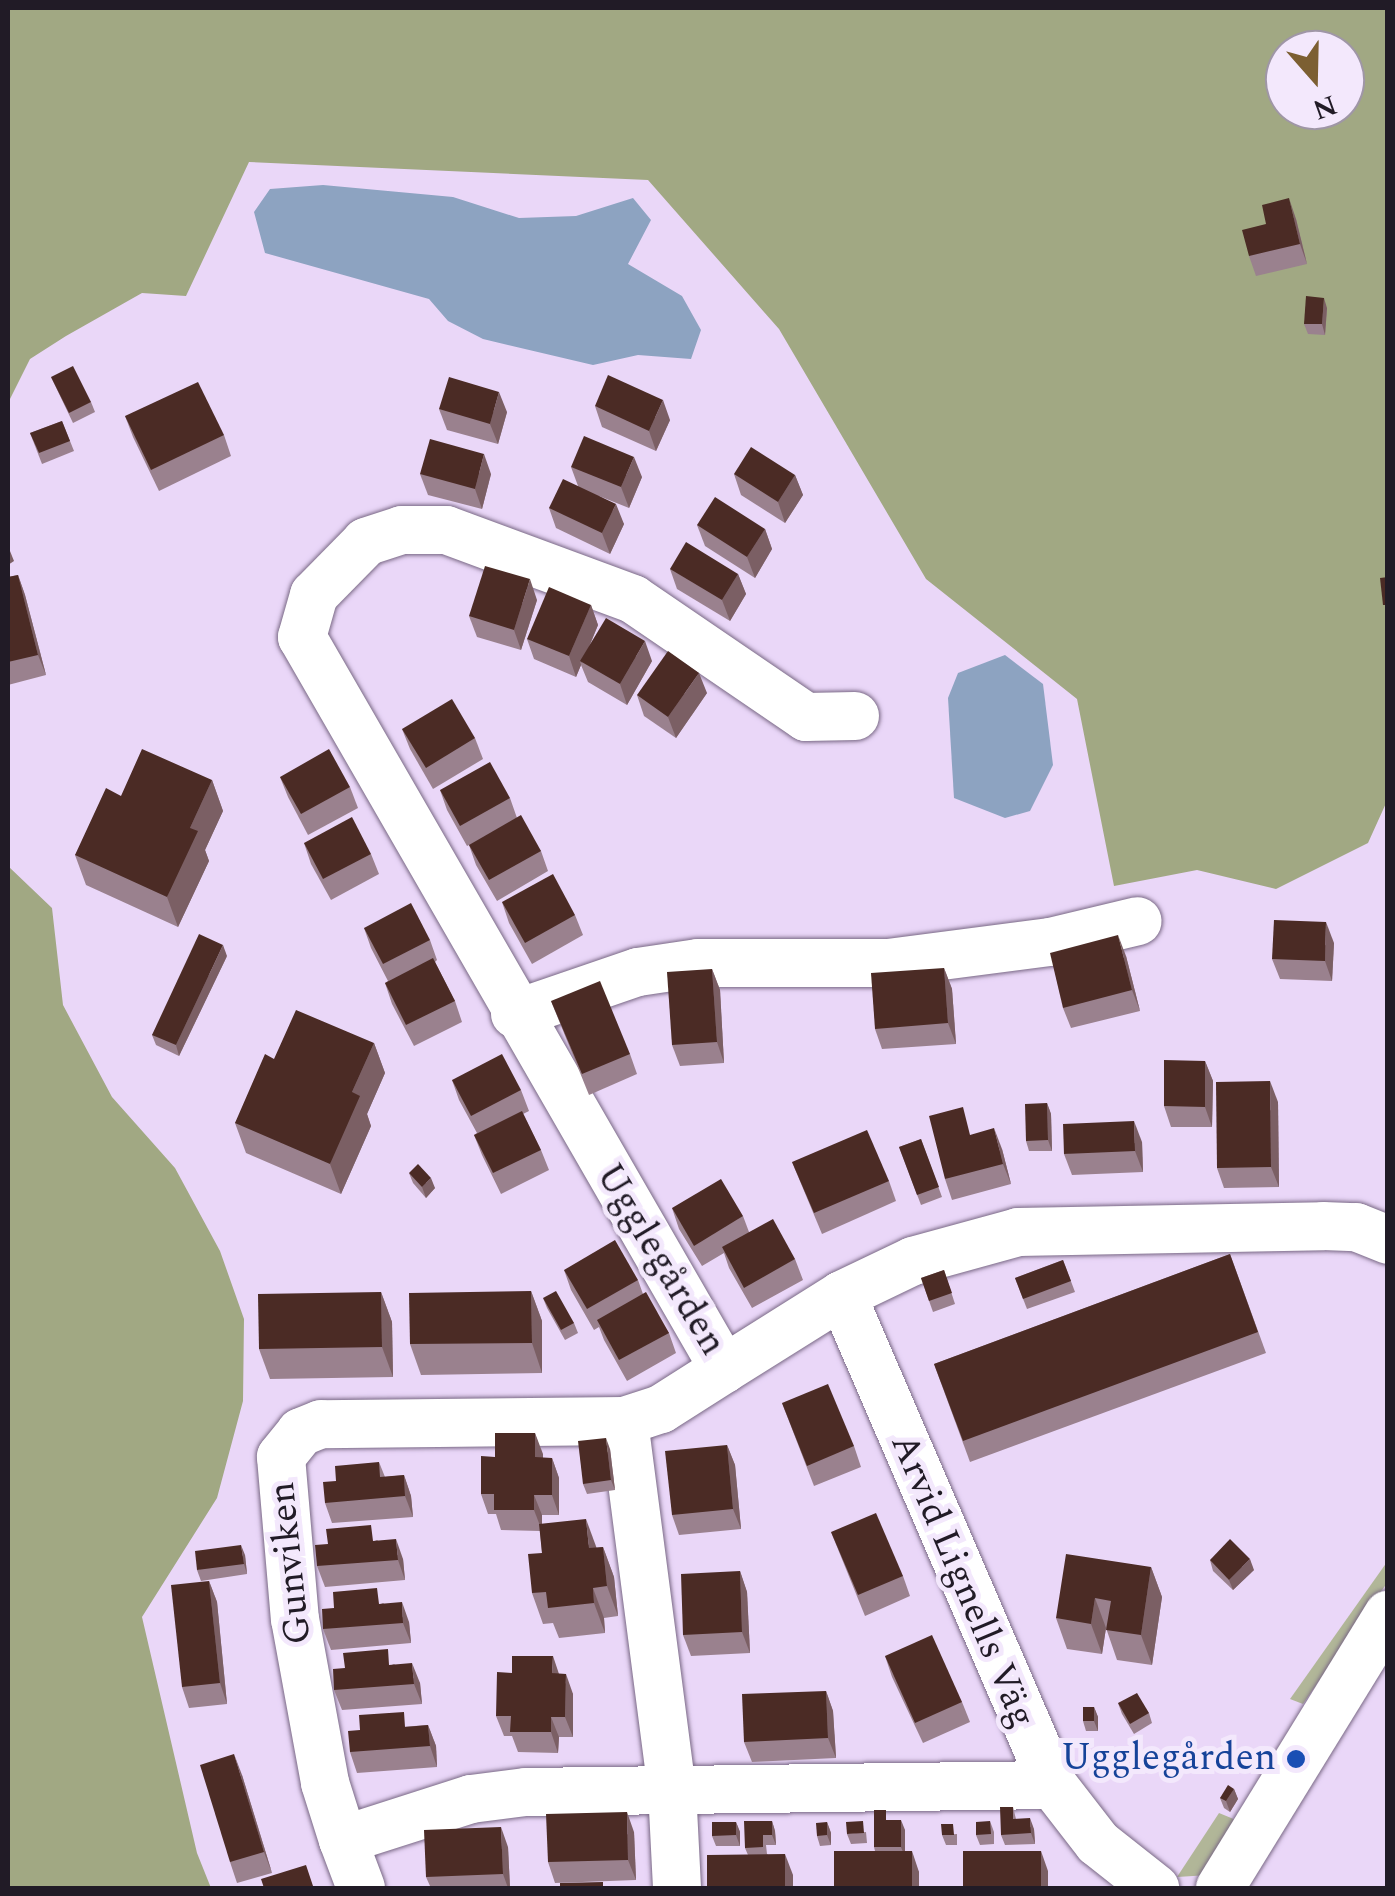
<!DOCTYPE html>
<meta charset="utf-8">
<style>
body{margin:0}
#map{position:relative;width:1395px;height:1896px;overflow:hidden;background:#ead7f8;font-family:Spectral,serif}
div>[style]{position:absolute}
[style*='--x']{left:calc(var(--x)*1px);top:calc(var(--y)*1px);width:calc(var(--w)*1px);rotate:calc(var(--a)*1deg)}
.green>*{inset:0;background:#b1b698}
.forest>*{inset:0;background:#a1a883}
.water>*{inset:0;background:#8da3c1}
.roads{filter:drop-shadow(0 0 2px #796885) drop-shadow(0 0 2px #796885)}
.minor>*{height:48px;margin:-24px;padding:0 24px;transform-origin:24px;border-radius:24px;background:#fff}
.wall>*{inset:0;background:#9a818e}
.shaded-wall>*{inset:0;background:#7b5f64}
.building>*{inset:0;background:#4b2b25}
.dots>*{width:28px;height:28px;translate:-50% -50%;box-sizing:border-box;border:5px solid #f3e8fc;border-radius:50%}
span{translate:-50% -50%;white-space:nowrap;text-align:center;line-height:1.15;-webkit-text-stroke:10px #f3e8fc;paint-order:stroke}
.street-label{font-size:38px;color:#211b26}
.transit-label{font-size:38px;color:#164399}
.right{translate:-100% -50%;text-align:right}
.frame{position:absolute;inset:0;border:10px solid #211b26;pointer-events:none}
.north{position:absolute;left:1265px;top:30px;width:100px;height:100px;box-sizing:border-box;background:#f3e8fc;border:2px solid #9f96a6;border-radius:50%;rotate:160deg;font-size:28px;font-weight:700;line-height:40px;text-align:center;color:#211b26}
.north::after{content:'';display:block;margin:auto;width:35px;height:45px;background:#7c5f32;clip-path:polygon(50% 0,100% 100%,50% 72%,0 100%)}
</style>
<div id="map">
<div class="green">
<i style="clip-path:polygon(1387px 1562px,1387px 1583px,1303px 1704px,1290px 1699px)"></i>
<i style="clip-path:polygon(1219px 1813px,1236px 1820px,1209px 1875px,1177px 1877px)"></i>
</div>
<div class="forest">
<i style="clip-path:polygon(evenodd,8px 8px,1387px 8px,1387px 801px,1368px 843px,1276px 889px,1197px 870px,1114px 886px,1077px 699px,926px 579px,779px 329px,648px 180px,249px 162px,186px 296px,142px 293px,66px 336px,30px 359px,8px 403px,8px 8px,1285px 50px,1345px 50px,1345px 110px,1285px 110px,1285px 50px)"></i>
<i style="clip-path:polygon(8px 866px,52px 908px,63px 1005px,112px 1097px,175px 1168px,220px 1251px,244px 1319px,243px 1401px,217px 1498px,142px 1617px,197px 1853px,211px 1888px,8px 1888px)"></i>
</div>
<div class="water">
<i style="clip-path:polygon(323px 185px,453px 197px,519px 218px,576px 216px,633px 198px,651px 220px,628px 264px,682px 296px,701px 330px,691px 359px,638px 355px,593px 365px,483px 339px,448px 321px,429px 299px,265px 253px,254px 212px,270px 189px)"></i>
<i style="clip-path:polygon(1005px 655px,1043px 684px,1053px 765px,1030px 811px,1005px 818px,954px 798px,948px 698px,958px 673px)"></i>
</div>
<div class="roads">
<div class="minor">
<i style="--x:855;--y:716;--w:49;--a:178.8"></i>
<i style="--x:806;--y:717;--w:209;--a:-145.7"></i>
<i style="--x:633;--y:599;--w:199;--a:-159.7"></i>
<i style="--x:446;--y:530;--w:44;--a:180"></i>
<i style="--x:402;--y:530;--w:38;--a:162"></i>
<i style="--x:366;--y:542;--w:74;--a:134.5"></i>
<i style="--x:314;--y:595;--w:44;--a:105.9"></i>
<i style="--x:302;--y:637;--w:845;--a:60.04"></i>
<i style="--x:724;--y:1369;--w:139;--a:-32.1"></i>
<i style="--x:842;--y:1295;--w:79;--a:-25.6"></i>
<i style="--x:913;--y:1261;--w:109;--a:-15.4"></i>
<i style="--x:1018;--y:1232;--w:305;--a:-1.1"></i>
<i style="--x:1323;--y:1226;--w:33;--a:2"></i>
<i style="--x:1356;--y:1227;--w:35;--a:22"></i>
<i style="--x:515;--y:1014;--w:130;--a:-18.9"></i>
<i style="--x:638;--y:972;--w:61;--a:-8.5"></i>
<i style="--x:698;--y:963;--w:190;--a:0"></i>
<i style="--x:888;--y:963;--w:163;--a:-7.4"></i>
<i style="--x:1050;--y:942;--w:90;--a:-13.4"></i>
<i style="--x:842;--y:1295;--w:533;--a:66.7"></i>
<i style="--x:1053;--y:1785;--w:73;--a:52.2"></i>
<i style="--x:1098;--y:1843;--w:73;--a:38.3"></i>
<i style="--x:724;--y:1369;--w:75;--a:147.6"></i>
<i style="--x:661;--y:1409;--w:39;--a:162"></i>
<i style="--x:624;--y:1421;--w:303;--a:179.4"></i>
<i style="--x:321;--y:1424;--w:22;--a:158"></i>
<i style="--x:301;--y:1432;--w:32;--a:129"></i>
<i style="--x:281;--y:1457;--w:163;--a:85.1"></i>
<i style="--x:295;--y:1619;--w:167;--a:79.6"></i>
<i style="--x:325;--y:1783;--w:60;--a:72.5"></i>
<i style="--x:343;--y:1840;--w:134;--a:-17.8"></i>
<i style="--x:471;--y:1799;--w:55;--a:-7.3"></i>
<i style="--x:526;--y:1792;--w:527;--a:-0.76"></i>
<i style="--x:624;--y:1421;--w:371;--a:82.6"></i>
<i style="--x:672;--y:1789;--w:99;--a:87.1"></i>
<i style="--x:343;--y:1840;--w:51;--a:69.4"></i>
<i style="--x:1220;--y:1888;--w:321;--a:-58.4"></i>
</div>
</div>
<div class="wall">
<i style="clip-path:polygon(1296px 219px,1307px 264px,1256px 276px,1249px 256px,1266px 224px)"></i>
<i style="clip-path:polygon(1327px 308px,1325px 335px,1308px 334px,1304px 324px)"></i>
<i style="clip-path:polygon(51px 377px,91px 402px,95px 412px,73px 423px)"></i>
<i style="clip-path:polygon(595px 406px,670px 420px,656px 451px,602px 427px)"></i>
<i style="clip-path:polygon(439px 409px,507px 412px,498px 444px,447px 430px)"></i>
<i style="clip-path:polygon(125px 416px,224px 435px,231px 456px,159px 491px,133px 437px)"></i>
<i style="clip-path:polygon(62px 421px,74px 451px,42px 464px,30px 433px)"></i>
<i style="clip-path:polygon(571px 467px,642px 477px,629px 508px,599px 496px,624px 524px,610px 554px,556px 528px,549px 508px,578px 486px)"></i>
<i style="clip-path:polygon(420px 474px,491px 474px,482px 509px,428px 495px)"></i>
<i style="clip-path:polygon(734px 474px,795px 475px,803px 495px,785px 523px,741px 495px)"></i>
<i style="clip-path:polygon(697px 525px,765px 529px,772px 549px,755px 578px,705px 546px)"></i>
<i style="clip-path:polygon(670px 569px,738px 574px,746px 594px,730px 621px,677px 589px)"></i>
<i style="clip-path:polygon(18px 575px,25px 595px,46px 675px,8px 685px,8px 577px)"></i>
<i style="clip-path:polygon(537px 600px,521px 650px,477px 637px,469px 616px)"></i>
<i style="clip-path:polygon(591px 605px,598px 625px,590px 645px,652px 661px,627px 705px,588px 682px,581px 665px,576px 677px,534px 659px,527px 639px)"></i>
<i style="clip-path:polygon(707px 693px,676px 738px,644px 716px,637px 695px)"></i>
<i style="clip-path:polygon(402px 729px,475px 738px,483px 759px,433px 789px,410px 749px)"></i>
<i style="clip-path:polygon(280px 777px,350px 787px,358px 808px,308px 835px,288px 797px)"></i>
<i style="clip-path:polygon(212px 780px,223px 811px,205px 850px,209px 861px,178px 927px,86px 885px,75px 855px,121px 796px)"></i>
<i style="clip-path:polygon(440px 790px,510px 798px,517px 818px,541px 851px,548px 871px,497px 901px,476px 865px,469px 845px,467px 846px,447px 810px)"></i>
<i style="clip-path:polygon(304px 843px,371px 854px,379px 874px,331px 900px,311px 864px)"></i>
<i style="clip-path:polygon(502px 902px,575px 915px,583px 935px,532px 964px,509px 923px)"></i>
<i style="clip-path:polygon(364px 928px,430px 940px,437px 960px,435px 962px,455px 1001px,462px 1022px,414px 1046px,392px 1004px,385px 983px,388px 981px,371px 948px)"></i>
<i style="clip-path:polygon(1334px 943px,1332px 981px,1280px 979px,1272px 959px)"></i>
<i style="clip-path:polygon(227px 956px,179px 1056px,156px 1045px,152px 1035px)"></i>
<i style="clip-path:polygon(1126px 956px,1140px 1011px,1071px 1028px,1063px 1008px)"></i>
<i style="clip-path:polygon(944px 968px,952px 989px,956px 1044px,882px 1049px,875px 1029px)"></i>
<i style="clip-path:polygon(712px 969px,720px 990px,724px 1063px,680px 1066px,672px 1045px)"></i>
<i style="clip-path:polygon(551px 1001px,630px 1054px,637px 1074px,589px 1095px)"></i>
<i style="clip-path:polygon(374px 1043px,385px 1073px,367px 1114px,371px 1126px,341px 1194px,246px 1153px,235px 1123px,274px 1059px)"></i>
<i style="clip-path:polygon(1205px 1061px,1213px 1081px,1212px 1127px,1171px 1127px,1164px 1106px)"></i>
<i style="clip-path:polygon(452px 1080px,521px 1090px,529px 1111px,523px 1114px,541px 1150px,549px 1170px,501px 1194px,482px 1155px,474px 1135px,477px 1133px,459px 1100px)"></i>
<i style="clip-path:polygon(1278px 1102px,1279px 1187px,1224px 1188px,1217px 1168px)"></i>
<i style="clip-path:polygon(1047px 1103px,1051px 1114px,1052px 1151px,1029px 1151px,1026px 1141px)"></i>
<i style="clip-path:polygon(921px 1139px,942px 1197px,921px 1205px,899px 1147px)"></i>
<i style="clip-path:polygon(1142px 1142px,1143px 1172px,1072px 1175px,1064px 1154px)"></i>
<i style="clip-path:polygon(1002px 1149px,1011px 1184px,952px 1200px,945px 1179px)"></i>
<i style="clip-path:polygon(792px 1162px,889px 1181px,896px 1201px,822px 1234px)"></i>
<i style="clip-path:polygon(409px 1173px,435px 1188px,426px 1198px,413px 1183px)"></i>
<i style="clip-path:polygon(672px 1208px,743px 1216px,749px 1232px,795px 1259px,803px 1280px,752px 1308px,729px 1268px,724px 1253px,702px 1266px,679px 1229px)"></i>
<i style="clip-path:polygon(1230px 1254px,1266px 1353px,970px 1462px,934px 1364px)"></i>
<i style="clip-path:polygon(1063px 1260px,1075px 1292px,1027px 1309px,1015px 1278px)"></i>
<i style="clip-path:polygon(564px 1270px,638px 1280px,643px 1294px,669px 1333px,676px 1353px,627px 1381px,604px 1340px,599px 1327px,594px 1330px,571px 1290px)"></i>
<i style="clip-path:polygon(944px 1270px,955px 1304px,933px 1312px,921px 1278px)"></i>
<i style="clip-path:polygon(531px 1291px,542px 1321px,542px 1373px,421px 1375px,410px 1344px)"></i>
<i style="clip-path:polygon(381px 1292px,392px 1322px,393px 1377px,270px 1379px,259px 1349px)"></i>
<i style="clip-path:polygon(543px 1298px,574px 1323px,578px 1333px,565px 1340px,547px 1308px)"></i>
<i style="clip-path:polygon(782px 1403px,854px 1446px,861px 1467px,814px 1486px)"></i>
<i style="clip-path:polygon(535px 1433px,543px 1458px,552px 1458px,559px 1478px,559px 1515px,542px 1515px,542px 1524px,596px 1548px,603px 1547px,614px 1577px,618px 1616px,604px 1618px,605px 1633px,559px 1638px,553px 1623px,543px 1624px,532px 1593px,542px 1553px,540px 1531px,501px 1530px,496px 1514px,488px 1514px,481px 1494px,495px 1457px)"></i>
<i style="clip-path:polygon(727px 1445px,735px 1465px,741px 1529px,679px 1535px,672px 1515px)"></i>
<i style="clip-path:polygon(610px 1449px,615px 1490px,587px 1494px,583px 1484px)"></i>
<i style="clip-path:polygon(379px 1462px,385px 1477px,404px 1475px,411px 1496px,413px 1517px,332px 1523px,325px 1503px,336px 1481px)"></i>
<i style="clip-path:polygon(831px 1532px,903px 1576px,910px 1596px,865px 1616px)"></i>
<i style="clip-path:polygon(377px 1540px,403px 1559px,405px 1580px,325px 1587px,317px 1566px)"></i>
<i style="clip-path:polygon(245px 1555px,247px 1574px,201px 1581px,197px 1570px)"></i>
<i style="clip-path:polygon(1210px 1560px,1254px 1570px,1233px 1590px,1213px 1571px)"></i>
<i style="clip-path:polygon(1151px 1567px,1162px 1597px,1152px 1665px,1117px 1660px,1106px 1628px,1102px 1654px,1067px 1649px,1056px 1618px)"></i>
<i style="clip-path:polygon(740px 1571px,747px 1592px,750px 1653px,691px 1656px,683px 1635px)"></i>
<i style="clip-path:polygon(209px 1581px,217px 1602px,227px 1704px,189px 1708px,182px 1687px)"></i>
<i style="clip-path:polygon(383px 1603px,409px 1622px,411px 1643px,331px 1650px,323px 1629px)"></i>
<i style="clip-path:polygon(885px 1656px,962px 1702px,970px 1722px,923px 1743px,892px 1677px)"></i>
<i style="clip-path:polygon(394px 1664px,420px 1683px,422px 1704px,342px 1710px,334px 1690px)"></i>
<i style="clip-path:polygon(559px 1674px,573px 1694px,573px 1737px,559px 1737px,558px 1753px,518px 1752px,512px 1736px,504px 1736px,496px 1716px)"></i>
<i style="clip-path:polygon(826px 1691px,833px 1711px,836px 1758px,752px 1762px,744px 1742px)"></i>
<i style="clip-path:polygon(1118px 1703px,1149px 1713px,1152px 1723px,1134px 1734px,1122px 1714px)"></i>
<i style="clip-path:polygon(1094px 1707px,1098px 1717px,1098px 1731px,1086px 1731px,1083px 1721px)"></i>
<i style="clip-path:polygon(428px 1725px,436px 1746px,437px 1767px,357px 1773px,350px 1752px,360px 1730px)"></i>
<i style="clip-path:polygon(242px 1775px,272px 1873px,237px 1883px,230px 1862px)"></i>
<i style="clip-path:polygon(1234px 1789px,1238px 1799px,1230px 1812px,1224px 1808px,1220px 1798px)"></i>
<i style="clip-path:polygon(1013px 1807px,1016px 1819px,1034px 1829px,1035px 1844px,1005px 1845px,1001px 1835px)"></i>
<i style="clip-path:polygon(890px 1820px,905px 1830px,905px 1851px,919px 1872px,919px 1888px,834px 1888px,875px 1851px,874px 1847px)"></i>
<i style="clip-path:polygon(772px 1821px,775px 1831px,776px 1845px,766px 1845px,767px 1854px,793px 1875px,748px 1855px,745px 1848px)"></i>
<i style="clip-path:polygon(990px 1821px,994px 1832px,994px 1844px,980px 1845px,976px 1835px)"></i>
<i style="clip-path:polygon(736px 1822px,740px 1832px,740px 1846px,716px 1846px,712px 1836px)"></i>
<i style="clip-path:polygon(827px 1822px,831px 1833px,831px 1845px,820px 1846px,817px 1836px)"></i>
<i style="clip-path:polygon(634px 1832px,636px 1880px,555px 1883px,548px 1862px)"></i>
<i style="clip-path:polygon(866px 1832px,867px 1843px,851px 1844px,847px 1834px)"></i>
<i style="clip-path:polygon(957px 1834px,957px 1845px,946px 1845px,942px 1835px)"></i>
<i style="clip-path:polygon(508px 1847px,510px 1888px,419px 1888px,430px 1886px,426px 1877px)"></i>
</div>
<div class="shaded-wall">
<i style="clip-path:polygon(1289px 198px,1296px 219px,1307px 264px,1300px 244px)"></i>
<i style="clip-path:polygon(1324px 298px,1327px 308px,1325px 335px,1322px 324px)"></i>
<i style="clip-path:polygon(499px 392px,507px 412px,498px 444px,490px 424px)"></i>
<i style="clip-path:polygon(663px 400px,670px 420px,656px 451px,649px 431px)"></i>
<i style="clip-path:polygon(484px 454px,491px 474px,482px 509px,475px 489px)"></i>
<i style="clip-path:polygon(634px 457px,642px 477px,629px 508px,621px 487px)"></i>
<i style="clip-path:polygon(795px 475px,803px 495px,785px 523px,778px 502px)"></i>
<i style="clip-path:polygon(616px 504px,624px 524px,610px 554px,602px 533px)"></i>
<i style="clip-path:polygon(765px 529px,772px 549px,755px 578px,747px 557px)"></i>
<i style="clip-path:polygon(10px 551px,14px 561px,8px 565px,8px 552px)"></i>
<i style="clip-path:polygon(738px 574px,746px 594px,730px 621px,722px 600px)"></i>
<i style="clip-path:polygon(18px 575px,25px 595px,46px 675px,38px 655px)"></i>
<i style="clip-path:polygon(530px 579px,537px 600px,521px 650px,514px 630px)"></i>
<i style="clip-path:polygon(591px 605px,598px 625px,582px 663px,580px 661px,581px 665px,576px 677px,569px 656px)"></i>
<i style="clip-path:polygon(645px 641px,652px 661px,627px 705px,620px 684px)"></i>
<i style="clip-path:polygon(699px 673px,707px 693px,676px 738px,668px 717px)"></i>
<i style="clip-path:polygon(212px 780px,223px 811px,205px 850px,209px 861px,178px 927px,167px 897px,190px 828px)"></i>
<i style="clip-path:polygon(1326px 922px,1334px 943px,1332px 981px,1325px 961px)"></i>
<i style="clip-path:polygon(1118px 935px,1126px 956px,1140px 1011px,1132px 990px)"></i>
<i style="clip-path:polygon(223px 945px,227px 956px,179px 1056px,176px 1045px)"></i>
<i style="clip-path:polygon(944px 968px,952px 989px,956px 1044px,948px 1023px)"></i>
<i style="clip-path:polygon(712px 969px,720px 990px,724px 1063px,717px 1042px)"></i>
<i style="clip-path:polygon(374px 1043px,385px 1073px,367px 1114px,371px 1126px,341px 1194px,330px 1164px,352px 1092px)"></i>
<i style="clip-path:polygon(1205px 1061px,1213px 1081px,1212px 1127px,1205px 1107px)"></i>
<i style="clip-path:polygon(1270px 1081px,1278px 1102px,1279px 1187px,1271px 1167px)"></i>
<i style="clip-path:polygon(1047px 1103px,1051px 1114px,1052px 1151px,1048px 1140px)"></i>
<i style="clip-path:polygon(1134px 1121px,1142px 1142px,1143px 1172px,1135px 1151px)"></i>
<i style="clip-path:polygon(994px 1128px,1002px 1149px,1011px 1184px,1003px 1164px)"></i>
<i style="clip-path:polygon(431px 1178px,435px 1188px,426px 1198px,422px 1187px)"></i>
<i style="clip-path:polygon(531px 1291px,542px 1321px,542px 1373px,532px 1343px)"></i>
<i style="clip-path:polygon(381px 1292px,392px 1322px,393px 1377px,382px 1347px)"></i>
<i style="clip-path:polygon(535px 1433px,543px 1454px,543px 1478px,535px 1457px)"></i>
<i style="clip-path:polygon(606px 1438px,610px 1449px,615px 1490px,611px 1480px)"></i>
<i style="clip-path:polygon(727px 1445px,735px 1465px,741px 1529px,733px 1509px)"></i>
<i style="clip-path:polygon(552px 1458px,559px 1478px,559px 1515px,552px 1495px)"></i>
<i style="clip-path:polygon(404px 1475px,411px 1496px,413px 1517px,405px 1496px)"></i>
<i style="clip-path:polygon(534px 1495px,542px 1515px,542px 1531px,534px 1510px)"></i>
<i style="clip-path:polygon(586px 1519px,597px 1549px,589px 1548px)"></i>
<i style="clip-path:polygon(396px 1539px,403px 1559px,405px 1580px,398px 1560px)"></i>
<i style="clip-path:polygon(241px 1545px,245px 1555px,247px 1574px,244px 1564px)"></i>
<i style="clip-path:polygon(603px 1547px,614px 1577px,618px 1616px,607px 1586px)"></i>
<i style="clip-path:polygon(1250px 1559px,1254px 1570px,1233px 1590px,1229px 1580px)"></i>
<i style="clip-path:polygon(1151px 1567px,1162px 1597px,1152px 1665px,1141px 1635px)"></i>
<i style="clip-path:polygon(740px 1571px,747px 1592px,750px 1653px,742px 1632px)"></i>
<i style="clip-path:polygon(209px 1581px,217px 1602px,227px 1704px,220px 1683px)"></i>
<i style="clip-path:polygon(593px 1588px,604px 1618px,605px 1633px,594px 1603px)"></i>
<i style="clip-path:polygon(1095px 1598px,1106px 1628px,1102px 1654px,1091px 1624px)"></i>
<i style="clip-path:polygon(402px 1602px,409px 1622px,411px 1643px,403px 1623px)"></i>
<i style="clip-path:polygon(553px 1656px,560px 1677px,552px 1673px)"></i>
<i style="clip-path:polygon(412px 1663px,420px 1683px,422px 1704px,414px 1684px)"></i>
<i style="clip-path:polygon(566px 1674px,573px 1694px,573px 1737px,565px 1717px)"></i>
<i style="clip-path:polygon(826px 1691px,833px 1711px,836px 1758px,828px 1738px)"></i>
<i style="clip-path:polygon(1094px 1707px,1098px 1717px,1098px 1731px,1094px 1721px)"></i>
<i style="clip-path:polygon(551px 1717px,559px 1737px,558px 1753px,551px 1732px)"></i>
<i style="clip-path:polygon(428px 1725px,436px 1746px,437px 1767px,430px 1746px)"></i>
<i style="clip-path:polygon(234px 1754px,242px 1775px,272px 1873px,264px 1852px)"></i>
<i style="clip-path:polygon(1234px 1789px,1238px 1799px,1230px 1812px,1226px 1801px)"></i>
<i style="clip-path:polygon(627px 1812px,634px 1832px,636px 1880px,628px 1860px)"></i>
<i style="clip-path:polygon(1030px 1818px,1034px 1829px,1035px 1844px,1031px 1833px)"></i>
<i style="clip-path:polygon(901px 1820px,905px 1830px,905px 1857px,901px 1847px)"></i>
<i style="clip-path:polygon(772px 1821px,775px 1831px,776px 1845px,772px 1835px)"></i>
<i style="clip-path:polygon(736px 1822px,740px 1832px,740px 1846px,736px 1835px)"></i>
<i style="clip-path:polygon(827px 1822px,831px 1833px,831px 1845px,827px 1835px)"></i>
<i style="clip-path:polygon(501px 1827px,508px 1847px,510px 1888px,508px 1888px,503px 1874px)"></i>
<i style="clip-path:polygon(912px 1851px,919px 1872px,919px 1888px,912px 1888px)"></i>
<i style="clip-path:polygon(1041px 1851px,1048px 1871px,1048px 1888px,1041px 1888px)"></i>
<i style="clip-path:polygon(785px 1854px,793px 1875px,793px 1888px,785px 1888px)"></i>
</div>
<div class="building">
<i style="clip-path:polygon(1289px 198px,1300px 244px,1249px 256px,1242px 230px,1266px 224px,1262px 205px)"></i>
<i style="clip-path:polygon(1306px 296px,1324px 298px,1322px 324px,1304px 324px)"></i>
<i style="clip-path:polygon(73px 366px,91px 402px,69px 413px,51px 377px)"></i>
<i style="clip-path:polygon(608px 375px,663px 400px,649px 431px,595px 406px)"></i>
<i style="clip-path:polygon(449px 377px,499px 392px,490px 424px,439px 409px)"></i>
<i style="clip-path:polygon(198px 382px,224px 435px,151px 470px,125px 416px)"></i>
<i style="clip-path:polygon(62px 421px,70px 441px,39px 453px,30px 433px)"></i>
<i style="clip-path:polygon(584px 436px,634px 457px,621px 487px,571px 467px)"></i>
<i style="clip-path:polygon(430px 439px,484px 454px,475px 489px,420px 474px)"></i>
<i style="clip-path:polygon(751px 447px,795px 475px,778px 502px,734px 474px)"></i>
<i style="clip-path:polygon(563px 479px,616px 504px,602px 533px,549px 508px)"></i>
<i style="clip-path:polygon(715px 497px,765px 529px,747px 557px,697px 525px)"></i>
<i style="clip-path:polygon(686px 542px,738px 574px,722px 600px,670px 569px)"></i>
<i style="clip-path:polygon(485px 566px,530px 579px,514px 630px,469px 616px)"></i>
<i style="clip-path:polygon(18px 575px,38px 655px,8px 662px,8px 577px)"></i>
<i style="clip-path:polygon(1388px 577px,1388px 605px,1383px 605px,1380px 578px)"></i>
<i style="clip-path:polygon(549px 587px,591px 605px,569px 656px,527px 639px)"></i>
<i style="clip-path:polygon(606px 618px,645px 641px,620px 684px,580px 661px)"></i>
<i style="clip-path:polygon(668px 651px,699px 673px,668px 717px,637px 695px)"></i>
<i style="clip-path:polygon(452px 699px,475px 738px,426px 768px,402px 729px)"></i>
<i style="clip-path:polygon(142px 749px,212px 780px,190px 828px,198px 831px,167px 897px,75px 855px,106px 788px,121px 796px)"></i>
<i style="clip-path:polygon(329px 749px,350px 787px,301px 814px,280px 777px)"></i>
<i style="clip-path:polygon(490px 762px,510px 798px,460px 826px,440px 790px)"></i>
<i style="clip-path:polygon(521px 815px,541px 851px,489px 880px,469px 845px)"></i>
<i style="clip-path:polygon(352px 817px,371px 854px,323px 879px,304px 843px)"></i>
<i style="clip-path:polygon(553px 874px,575px 915px,525px 943px,502px 902px)"></i>
<i style="clip-path:polygon(411px 903px,430px 940px,383px 964px,364px 928px)"></i>
<i style="clip-path:polygon(1274px 920px,1326px 922px,1325px 961px,1272px 959px)"></i>
<i style="clip-path:polygon(199px 934px,223px 945px,176px 1045px,152px 1035px)"></i>
<i style="clip-path:polygon(1118px 935px,1132px 990px,1063px 1008px,1050px 953px)"></i>
<i style="clip-path:polygon(433px 958px,455px 1001px,406px 1025px,385px 983px)"></i>
<i style="clip-path:polygon(944px 968px,948px 1023px,875px 1029px,871px 973px)"></i>
<i style="clip-path:polygon(712px 969px,717px 1042px,672px 1045px,667px 972px)"></i>
<i style="clip-path:polygon(600px 981px,630px 1054px,582px 1074px,551px 1001px)"></i>
<i style="clip-path:polygon(296px 1010px,374px 1043px,352px 1092px,360px 1096px,330px 1164px,235px 1123px,265px 1054px,274px 1059px)"></i>
<i style="clip-path:polygon(502px 1054px,521px 1090px,471px 1116px,452px 1080px)"></i>
<i style="clip-path:polygon(1164px 1060px,1205px 1061px,1205px 1107px,1164px 1106px)"></i>
<i style="clip-path:polygon(1270px 1081px,1271px 1167px,1217px 1168px,1216px 1082px)"></i>
<i style="clip-path:polygon(1047px 1103px,1048px 1140px,1026px 1141px,1025px 1104px)"></i>
<i style="clip-path:polygon(963px 1107px,970px 1135px,994px 1128px,1003px 1164px,945px 1179px,929px 1116px)"></i>
<i style="clip-path:polygon(522px 1111px,541px 1150px,493px 1173px,474px 1135px)"></i>
<i style="clip-path:polygon(1134px 1121px,1135px 1151px,1064px 1154px,1063px 1124px)"></i>
<i style="clip-path:polygon(867px 1130px,889px 1181px,814px 1213px,792px 1162px)"></i>
<i style="clip-path:polygon(921px 1139px,939px 1187px,917px 1195px,899px 1147px)"></i>
<i style="clip-path:polygon(418px 1164px,431px 1178px,422px 1187px,409px 1173px)"></i>
<i style="clip-path:polygon(721px 1179px,743px 1216px,694px 1246px,672px 1208px)"></i>
<i style="clip-path:polygon(773px 1219px,795px 1259px,744px 1288px,722px 1247px)"></i>
<i style="clip-path:polygon(615px 1240px,638px 1280px,587px 1309px,564px 1270px)"></i>
<i style="clip-path:polygon(1230px 1254px,1258px 1332px,963px 1441px,934px 1364px)"></i>
<i style="clip-path:polygon(1063px 1260px,1071px 1281px,1023px 1299px,1015px 1278px)"></i>
<i style="clip-path:polygon(944px 1270px,952px 1293px,929px 1301px,921px 1278px)"></i>
<i style="clip-path:polygon(531px 1291px,532px 1343px,410px 1344px,409px 1293px)"></i>
<i style="clip-path:polygon(556px 1291px,574px 1323px,561px 1330px,543px 1298px)"></i>
<i style="clip-path:polygon(381px 1292px,382px 1347px,259px 1349px,258px 1294px)"></i>
<i style="clip-path:polygon(646px 1292px,669px 1333px,619px 1360px,597px 1320px)"></i>
<i style="clip-path:polygon(828px 1384px,854px 1446px,807px 1466px,782px 1403px)"></i>
<i style="clip-path:polygon(495px 1433px,535px 1433px,535px 1457px,552px 1458px,552px 1495px,534px 1495px,534px 1510px,494px 1510px,494px 1494px,481px 1494px,481px 1456px,495px 1457px)"></i>
<i style="clip-path:polygon(606px 1438px,611px 1480px,583px 1484px,578px 1441px)"></i>
<i style="clip-path:polygon(727px 1445px,733px 1509px,672px 1515px,665px 1451px)"></i>
<i style="clip-path:polygon(379px 1462px,380px 1477px,404px 1475px,405px 1496px,325px 1503px,323px 1482px,336px 1481px,335px 1466px)"></i>
<i style="clip-path:polygon(876px 1513px,903px 1576px,858px 1595px,831px 1532px)"></i>
<i style="clip-path:polygon(586px 1519px,589px 1548px,603px 1547px,607px 1586px,593px 1588px,594px 1603px,548px 1608px,546px 1592px,532px 1593px,528px 1554px,542px 1553px,539px 1524px)"></i>
<i style="clip-path:polygon(371px 1525px,373px 1541px,396px 1539px,398px 1560px,317px 1566px,315px 1545px,328px 1544px,326px 1529px)"></i>
<i style="clip-path:polygon(1230px 1539px,1250px 1559px,1229px 1580px,1210px 1560px)"></i>
<i style="clip-path:polygon(241px 1545px,244px 1564px,197px 1570px,195px 1551px)"></i>
<i style="clip-path:polygon(1066px 1554px,1151px 1567px,1141px 1635px,1106px 1630px,1111px 1601px,1095px 1598px,1091px 1624px,1056px 1618px)"></i>
<i style="clip-path:polygon(740px 1571px,742px 1632px,683px 1635px,681px 1574px)"></i>
<i style="clip-path:polygon(209px 1581px,220px 1683px,182px 1687px,171px 1585px)"></i>
<i style="clip-path:polygon(377px 1588px,379px 1604px,402px 1602px,403px 1623px,323px 1629px,322px 1609px,334px 1608px,333px 1592px)"></i>
<i style="clip-path:polygon(932px 1635px,962px 1702px,915px 1723px,885px 1656px)"></i>
<i style="clip-path:polygon(388px 1649px,389px 1665px,412px 1663px,414px 1684px,334px 1690px,333px 1669px,345px 1668px,343px 1653px)"></i>
<i style="clip-path:polygon(512px 1656px,553px 1656px,552px 1673px,566px 1674px,565px 1717px,551px 1717px,551px 1732px,510px 1732px,511px 1716px,496px 1716px,497px 1672px,512px 1673px)"></i>
<i style="clip-path:polygon(826px 1691px,828px 1738px,744px 1742px,742px 1694px)"></i>
<i style="clip-path:polygon(1137px 1693px,1149px 1713px,1130px 1724px,1118px 1703px)"></i>
<i style="clip-path:polygon(1083px 1707px,1094px 1707px,1094px 1721px,1083px 1721px)"></i>
<i style="clip-path:polygon(404px 1712px,405px 1727px,428px 1725px,430px 1746px,350px 1752px,348px 1731px,360px 1730px,359px 1715px)"></i>
<i style="clip-path:polygon(234px 1754px,264px 1852px,230px 1862px,200px 1765px)"></i>
<i style="clip-path:polygon(1228px 1785px,1234px 1789px,1226px 1801px,1220px 1798px)"></i>
<i style="clip-path:polygon(1000px 1807px,1013px 1807px,1013px 1819px,1030px 1818px,1031px 1833px,1001px 1835px)"></i>
<i style="clip-path:polygon(874px 1810px,886px 1810px,886px 1820px,901px 1820px,901px 1847px,874px 1847px)"></i>
<i style="clip-path:polygon(627px 1812px,628px 1860px,548px 1862px,546px 1814px)"></i>
<i style="clip-path:polygon(744px 1821px,772px 1821px,772px 1835px,763px 1835px,763px 1847px,745px 1848px)"></i>
<i style="clip-path:polygon(863px 1821px,864px 1833px,847px 1834px,846px 1822px)"></i>
<i style="clip-path:polygon(990px 1821px,991px 1834px,976px 1835px,976px 1822px)"></i>
<i style="clip-path:polygon(712px 1822px,736px 1822px,736px 1835px,712px 1836px)"></i>
<i style="clip-path:polygon(827px 1822px,827px 1835px,817px 1836px,816px 1823px)"></i>
<i style="clip-path:polygon(941px 1824px,953px 1824px,954px 1835px,942px 1835px)"></i>
<i style="clip-path:polygon(501px 1827px,503px 1874px,426px 1877px,424px 1830px)"></i>
<i style="clip-path:polygon(834px 1851px,912px 1851px,912px 1888px,834px 1888px)"></i>
<i style="clip-path:polygon(963px 1851px,1041px 1851px,1041px 1888px,963px 1888px)"></i>
<i style="clip-path:polygon(785px 1854px,785px 1888px,707px 1888px,707px 1855px)"></i>
<i style="clip-path:polygon(306px 1865px,313px 1886px,303px 1888px,264px 1888px,261px 1879px)"></i>
<i style="clip-path:polygon(603px 1882px,603px 1888px,560px 1888px,560px 1883px)"></i>
<i style="clip-path:polygon(419px 1886px,462px 1886px,462px 1888px,419px 1888px)"></i>
</div>
<div class="dots">
<i style="left:1296px;top:1759px;background:#1a4fb4"></i>
</div>
<div class="street-label">
<span style="left:660px;top:1260px;rotate:59deg">Ugglegården</span>
<span style="left:291px;top:1563px;rotate:-96deg">Gunviken</span>
<span style="left:962px;top:1581px;rotate:67deg">Arvid Lignells Väg</span>
</div>
<div class="transit-label">
<span class="right" style="left:1276px;top:1759px">Ugglegården</span>
</div>
<div class="frame"></div>
<div class="north">N</div>
</div>
